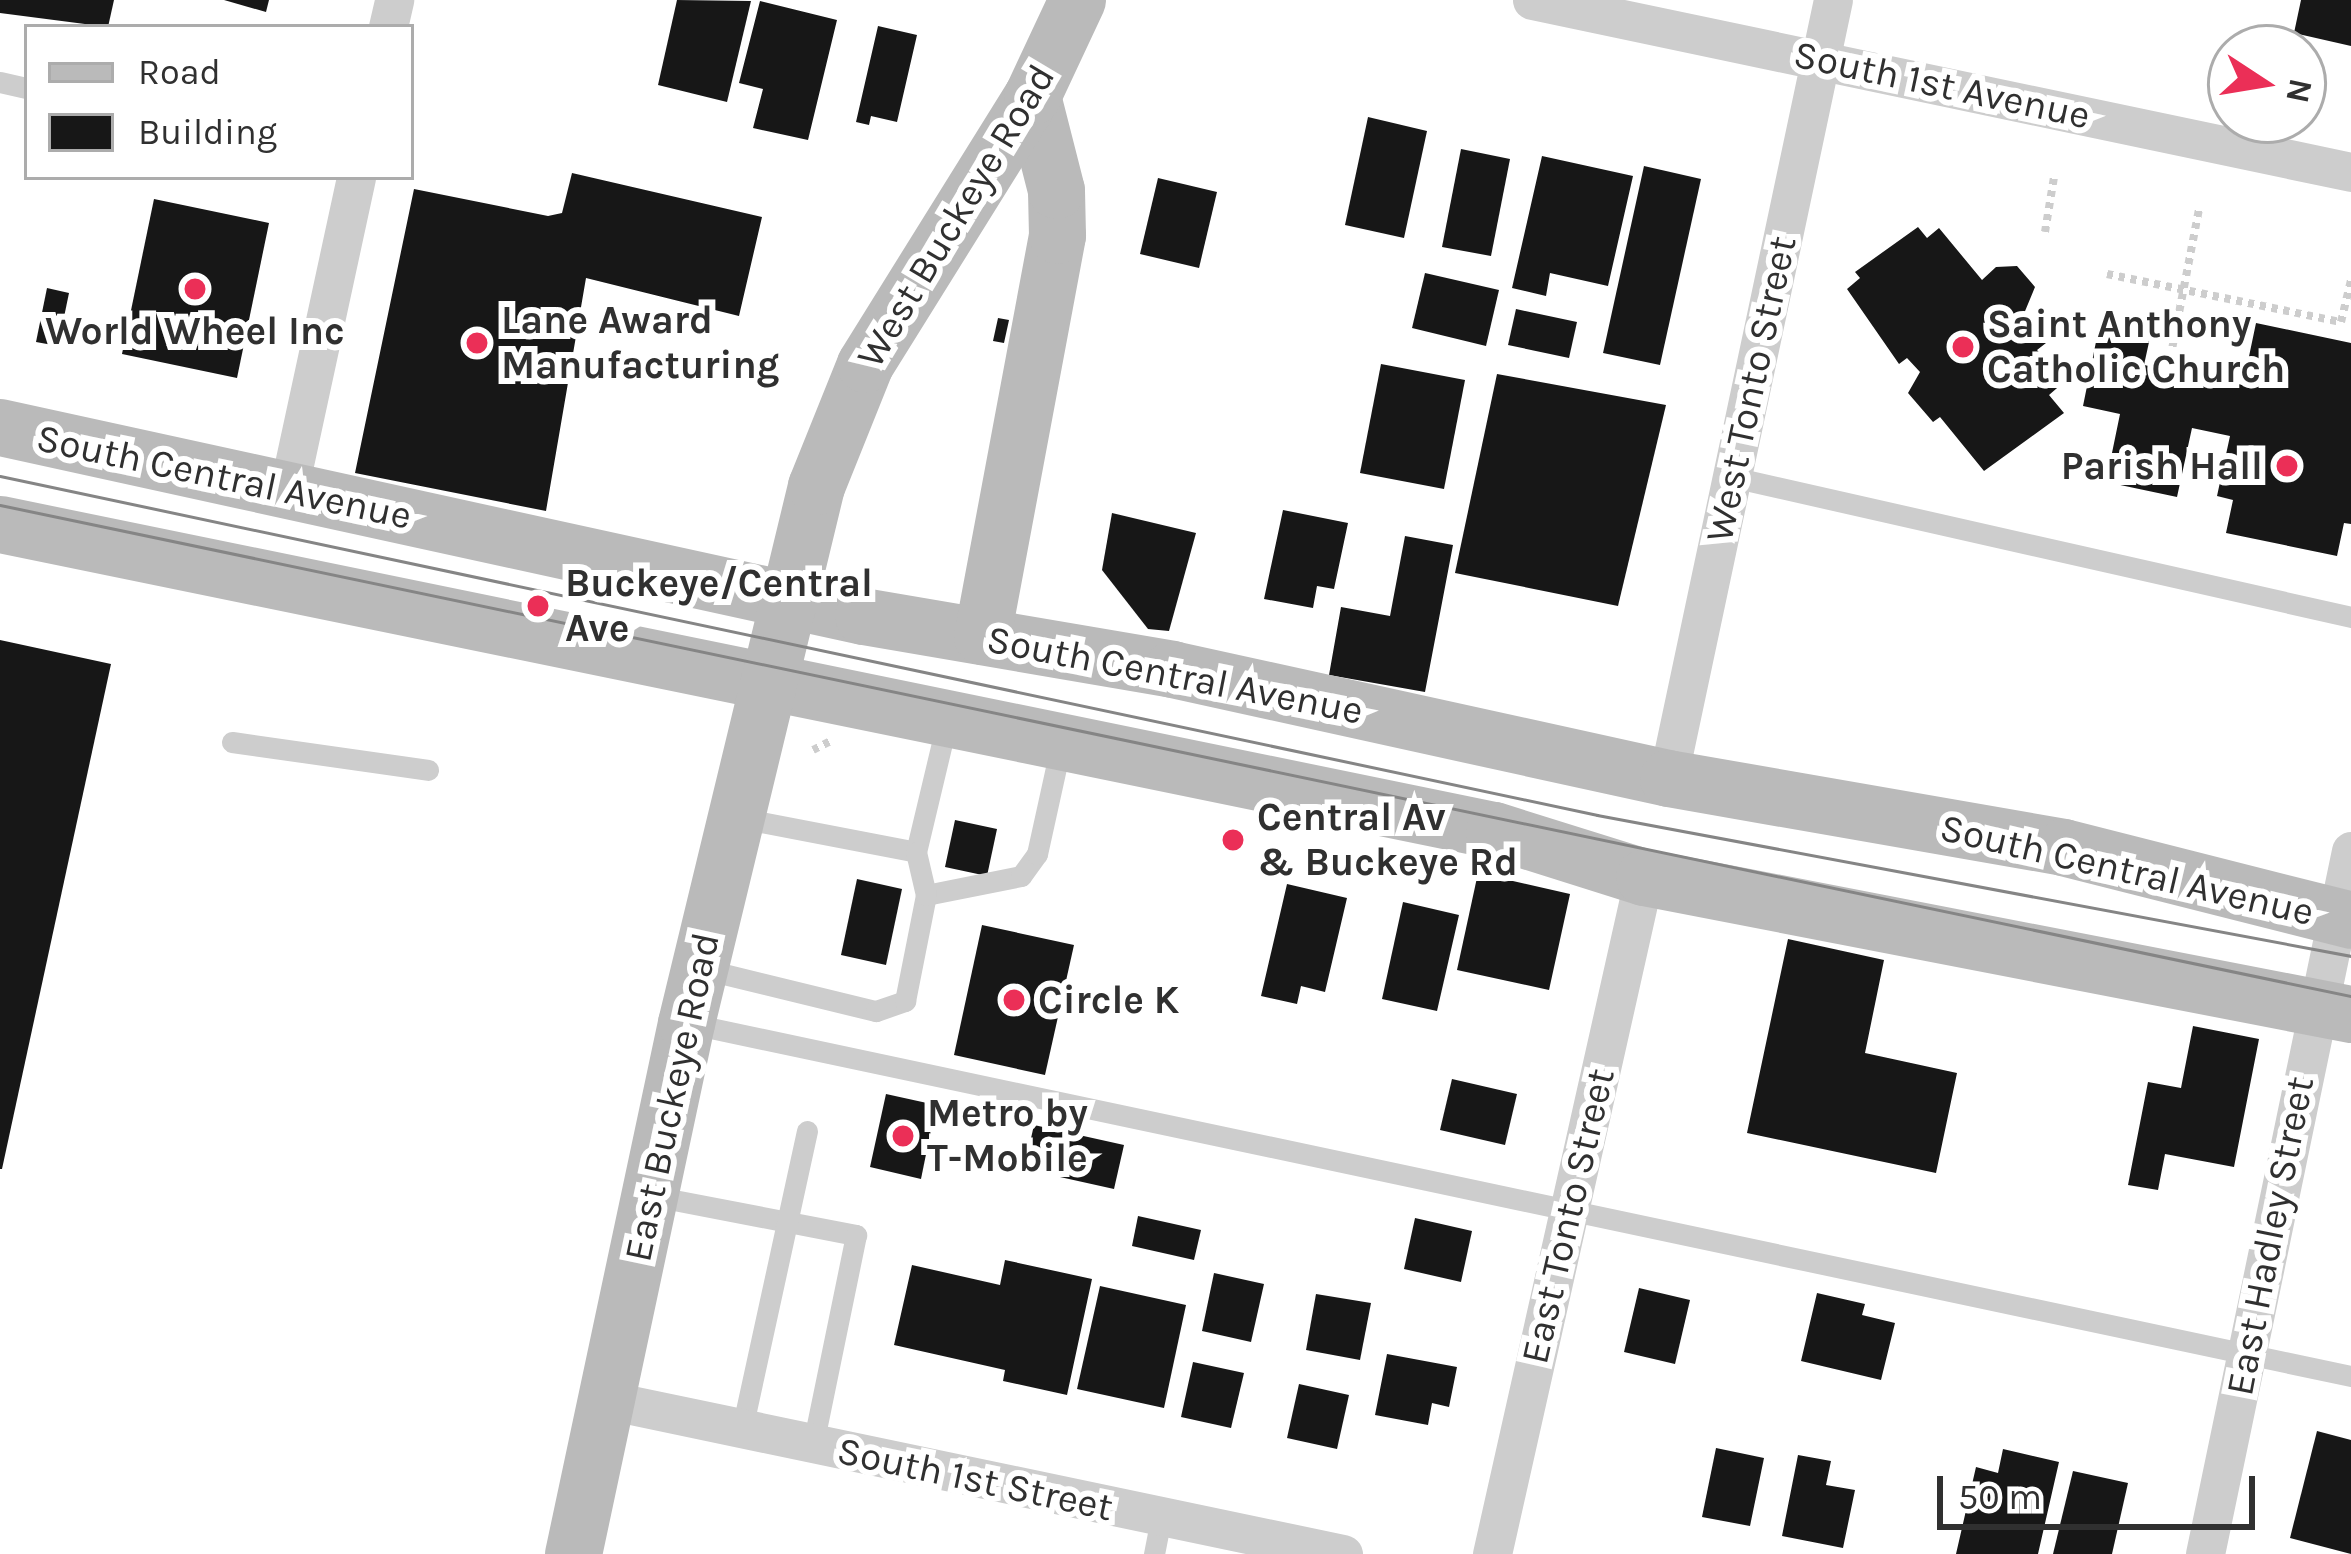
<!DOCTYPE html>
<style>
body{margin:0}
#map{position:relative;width:2351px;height:1554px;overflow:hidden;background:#fff;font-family:Karla,sans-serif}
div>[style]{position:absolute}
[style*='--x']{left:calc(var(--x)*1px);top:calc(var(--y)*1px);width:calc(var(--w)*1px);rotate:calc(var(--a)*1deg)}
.building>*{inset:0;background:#171717}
.path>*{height:8px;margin-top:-4px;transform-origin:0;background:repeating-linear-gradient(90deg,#cdcdcd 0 6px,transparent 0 12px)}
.lane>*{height:21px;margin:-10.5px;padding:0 10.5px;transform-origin:10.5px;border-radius:10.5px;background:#cdcdcd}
.street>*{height:39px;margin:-19.5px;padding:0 19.5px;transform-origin:19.5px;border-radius:19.5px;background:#cdcdcd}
.secondary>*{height:57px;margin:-28.5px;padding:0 28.5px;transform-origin:28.5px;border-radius:28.5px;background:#bababa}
.tram>*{height:3px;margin:-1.5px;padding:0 1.5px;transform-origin:1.5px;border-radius:1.5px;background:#858585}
.dots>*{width:33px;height:33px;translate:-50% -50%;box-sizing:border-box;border:6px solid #fff;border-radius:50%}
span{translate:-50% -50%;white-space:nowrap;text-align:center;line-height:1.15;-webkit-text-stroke:12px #fff;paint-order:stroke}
.street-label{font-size:39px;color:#303030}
.poi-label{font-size:39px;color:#303030;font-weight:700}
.left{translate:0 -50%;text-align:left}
.right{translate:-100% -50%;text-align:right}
.legend{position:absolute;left:24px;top:24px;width:390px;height:156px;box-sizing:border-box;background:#fff;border:3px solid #acacac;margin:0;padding:15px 21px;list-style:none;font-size:36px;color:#303030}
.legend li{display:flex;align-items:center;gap:24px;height:60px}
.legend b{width:60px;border:3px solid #acacac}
.north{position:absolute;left:2207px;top:24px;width:120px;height:120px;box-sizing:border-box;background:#fff;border:3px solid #acacac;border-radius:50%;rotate:102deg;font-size:33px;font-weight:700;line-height:48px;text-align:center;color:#303030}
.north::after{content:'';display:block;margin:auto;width:42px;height:54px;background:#eb2f57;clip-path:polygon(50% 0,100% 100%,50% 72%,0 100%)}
.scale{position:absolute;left:1937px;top:1476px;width:318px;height:54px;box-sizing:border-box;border:6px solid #303030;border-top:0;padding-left:15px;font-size:36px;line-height:42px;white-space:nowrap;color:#303030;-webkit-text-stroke:9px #fff;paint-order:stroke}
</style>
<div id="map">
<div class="building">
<i style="clip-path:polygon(0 0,114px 0,108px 27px,0 13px)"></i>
<i style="clip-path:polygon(224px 0,269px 0,266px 12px)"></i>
<i style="clip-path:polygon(677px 0,751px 1px,727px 102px,658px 85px)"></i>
<i style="clip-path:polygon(2301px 0,2351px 0,2351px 46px,2294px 33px)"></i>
<i style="clip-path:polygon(760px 1px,837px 20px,808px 140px,753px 128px,763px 89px,739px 83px)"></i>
<i style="clip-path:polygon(878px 26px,917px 35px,897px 122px,871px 116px,869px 125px,856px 122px)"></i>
<i style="clip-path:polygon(1368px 117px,1427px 131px,1404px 238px,1345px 225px)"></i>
<i style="clip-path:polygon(1461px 149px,1510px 159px,1491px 256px,1442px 247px)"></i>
<i style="clip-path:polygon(1542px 156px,1633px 176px,1608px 286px,1550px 273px,1546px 296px,1512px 288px)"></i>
<i style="clip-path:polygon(1644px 166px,1701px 179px,1660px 365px,1603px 353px)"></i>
<i style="clip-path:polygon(572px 173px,762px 217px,739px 316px,586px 278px,546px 511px,355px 473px,414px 189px,548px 216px,562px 213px)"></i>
<i style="clip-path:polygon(1158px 178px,1217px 192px,1199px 268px,1140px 254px)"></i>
<i style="clip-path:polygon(154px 199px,269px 223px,237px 378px,122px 354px)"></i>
<i style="clip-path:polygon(1918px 227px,1927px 238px,1939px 228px,1982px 280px,1996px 267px,2017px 266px,2035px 287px,2023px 316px,2046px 343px,2037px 350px,2064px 382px,2049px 395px,2064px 413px,1984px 471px,1940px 417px,1933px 422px,1908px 393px,1920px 372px,1907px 358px,1899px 364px,1847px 289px,1860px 278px,1855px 272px)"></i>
<i style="clip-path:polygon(1425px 273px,1499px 290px,1486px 346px,1412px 328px)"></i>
<i style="clip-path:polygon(47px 288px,69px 293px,58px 346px,36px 342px)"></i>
<i style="clip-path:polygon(1516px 309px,1577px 322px,1569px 358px,1508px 345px)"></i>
<i style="clip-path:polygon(998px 318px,1009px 320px,1004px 343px,993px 341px)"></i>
<i style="clip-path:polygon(2100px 322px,2151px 333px,2144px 365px,2243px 385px,2256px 323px,2351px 343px,2351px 524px,2344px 523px,2337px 556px,2226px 533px,2233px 500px,2217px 496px,2230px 436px,2192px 428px,2177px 497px,2106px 482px,2120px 414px,2083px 406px)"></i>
<i style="clip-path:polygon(1381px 364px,1465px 380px,1444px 489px,1360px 473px)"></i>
<i style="clip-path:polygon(1497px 374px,1666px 405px,1618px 606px,1455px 573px)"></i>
<i style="clip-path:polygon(1283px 510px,1348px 523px,1334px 589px,1317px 586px,1313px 608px,1264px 599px)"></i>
<i style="clip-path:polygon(1112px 513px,1196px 533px,1169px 631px,1148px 629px,1102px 570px)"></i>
<i style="clip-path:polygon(1405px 536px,1453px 545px,1425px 692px,1329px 675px,1341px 607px,1390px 616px)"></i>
<i style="clip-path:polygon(0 640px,111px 664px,2px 1169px,0 1169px)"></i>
<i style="clip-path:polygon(955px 820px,997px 829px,987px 876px,945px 867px)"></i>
<i style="clip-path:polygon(1478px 873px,1570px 894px,1549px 990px,1457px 970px)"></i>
<i style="clip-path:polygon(857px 879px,902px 889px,886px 965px,841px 955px)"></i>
<i style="clip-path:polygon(1287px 884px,1347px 898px,1325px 992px,1301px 986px,1297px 1004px,1261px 996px)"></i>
<i style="clip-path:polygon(1403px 902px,1459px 915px,1437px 1011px,1382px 999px)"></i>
<i style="clip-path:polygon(982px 925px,1074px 945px,1045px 1075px,954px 1055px)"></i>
<i style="clip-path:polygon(1788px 939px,1884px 960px,1865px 1053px,1957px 1073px,1936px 1173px,1747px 1133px)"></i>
<i style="clip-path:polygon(2193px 1026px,2259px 1039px,2234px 1167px,2165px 1154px,2158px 1190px,2128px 1185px,2148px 1082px,2181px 1088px)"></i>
<i style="clip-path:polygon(1452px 1079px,1517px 1094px,1505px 1145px,1440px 1130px)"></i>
<i style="clip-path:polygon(886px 1094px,936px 1105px,921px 1179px,870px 1167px)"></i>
<i style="clip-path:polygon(1034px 1125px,1124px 1145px,1114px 1189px,1024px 1169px)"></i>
<i style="clip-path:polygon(1138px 1216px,1201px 1230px,1194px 1260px,1132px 1246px)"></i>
<i style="clip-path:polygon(1415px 1218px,1472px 1231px,1461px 1282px,1404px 1269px)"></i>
<i style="clip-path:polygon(1005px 1260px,1092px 1279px,1067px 1395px,1003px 1381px,1005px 1370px,894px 1345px,912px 1265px,1000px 1285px)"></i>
<i style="clip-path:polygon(1214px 1273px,1264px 1284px,1251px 1342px,1202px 1331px)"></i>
<i style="clip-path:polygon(1100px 1286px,1186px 1305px,1164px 1408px,1077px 1389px)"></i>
<i style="clip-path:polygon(1639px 1288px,1690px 1300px,1675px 1364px,1624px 1352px)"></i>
<i style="clip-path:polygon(1817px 1293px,1865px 1304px,1862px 1315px,1895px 1323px,1881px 1380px,1801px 1361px)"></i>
<i style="clip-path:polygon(1316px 1294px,1371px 1303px,1360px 1360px,1306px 1350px)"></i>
<i style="clip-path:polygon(1387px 1354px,1457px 1367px,1449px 1407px,1432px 1403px,1428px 1425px,1375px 1415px)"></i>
<i style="clip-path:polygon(1193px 1362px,1244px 1373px,1231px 1428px,1181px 1417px)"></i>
<i style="clip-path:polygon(1299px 1384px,1349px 1395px,1337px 1449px,1287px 1438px)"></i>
<i style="clip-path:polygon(2317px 1431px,2351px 1440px,2351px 1554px,2290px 1538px)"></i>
<i style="clip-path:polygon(1716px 1448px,1764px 1458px,1750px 1526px,1702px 1517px)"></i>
<i style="clip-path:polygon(2003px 1449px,2059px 1462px,2038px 1554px,1956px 1554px,1976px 1467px,1998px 1473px)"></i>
<i style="clip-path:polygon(1798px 1455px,1831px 1461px,1826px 1485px,1855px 1490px,1843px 1548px,1782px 1536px)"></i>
<i style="clip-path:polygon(2073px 1471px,2128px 1483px,2112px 1554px,2053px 1554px)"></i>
</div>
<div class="path">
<i style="--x:2045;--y:232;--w:56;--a:-80.7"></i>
<i style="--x:2107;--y:274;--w:239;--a:11.6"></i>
<i style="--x:2341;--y:322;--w:43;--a:-76.6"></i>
<i style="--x:2168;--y:370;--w:164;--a:-79.1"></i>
<i style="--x:813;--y:750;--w:20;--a:-27"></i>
</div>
<div class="lane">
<i style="--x:0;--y:82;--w:28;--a:13"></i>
<i style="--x:1732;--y:477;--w:635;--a:12.74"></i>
<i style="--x:232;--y:742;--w:198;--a:8.1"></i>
<i style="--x:735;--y:817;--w:184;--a:10.9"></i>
<i style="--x:916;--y:852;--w:134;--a:-76.6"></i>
<i style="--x:926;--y:895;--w:97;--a:-11.3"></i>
<i style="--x:1021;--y:876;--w:27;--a:-54"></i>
<i style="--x:1037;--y:854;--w:112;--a:-77.6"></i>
<i style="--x:699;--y:968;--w:182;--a:13.7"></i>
<i style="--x:876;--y:1011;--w:31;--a:-19"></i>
<i style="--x:905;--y:1001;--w:108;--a:-78.8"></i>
<i style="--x:926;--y:895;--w:44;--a:-103.1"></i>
<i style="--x:687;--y:1023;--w:1701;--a:11.98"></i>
<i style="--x:653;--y:1196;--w:207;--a:10.9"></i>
<i style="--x:856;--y:1235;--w:213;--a:101.6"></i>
<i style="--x:742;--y:1429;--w:305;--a:-77.7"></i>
<i style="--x:1154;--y:1554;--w:37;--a:-79"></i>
</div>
<div class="street">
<i style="--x:1532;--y:0;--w:837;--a:11.86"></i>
<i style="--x:388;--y:27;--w:28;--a:-77"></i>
<i style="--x:288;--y:492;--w:322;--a:-77.8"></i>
<i style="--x:1668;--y:778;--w:795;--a:-78.03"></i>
<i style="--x:607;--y:1400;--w:752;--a:11.82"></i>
<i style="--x:1492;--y:1554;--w:694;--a:-77.35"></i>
<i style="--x:2205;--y:1554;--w:718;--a:-78.27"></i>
</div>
<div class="secondary">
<i style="--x:0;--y:427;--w:883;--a:12.35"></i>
<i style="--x:863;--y:616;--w:314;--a:9.7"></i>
<i style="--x:1172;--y:669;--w:508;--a:12.39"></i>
<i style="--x:1668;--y:778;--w:401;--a:9.9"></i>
<i style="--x:2063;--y:847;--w:297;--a:14.2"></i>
<i style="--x:0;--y:524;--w:1525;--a:11.58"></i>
<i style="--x:1494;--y:830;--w:157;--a:17.4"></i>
<i style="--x:1644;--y:877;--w:720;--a:10.97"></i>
<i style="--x:982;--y:636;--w:408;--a:-79.4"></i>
<i style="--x:1057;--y:235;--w:45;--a:-91.3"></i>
<i style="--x:1056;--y:190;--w:97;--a:-104.3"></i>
<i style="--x:573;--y:1554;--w:543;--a:-77.99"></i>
<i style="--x:686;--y:1023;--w:553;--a:-76.39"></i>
<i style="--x:816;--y:486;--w:131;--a:-68.1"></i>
<i style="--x:865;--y:364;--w:316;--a:-58.1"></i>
<i style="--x:1032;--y:96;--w:106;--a:-64.9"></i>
</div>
<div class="tram">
<i style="--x:0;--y:476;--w:1633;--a:11.98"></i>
<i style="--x:1597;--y:815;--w:767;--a:10.59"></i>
<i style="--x:0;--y:505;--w:2402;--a:11.8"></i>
</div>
<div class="dots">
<i style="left:195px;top:289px;background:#eb2f57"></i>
<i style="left:477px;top:343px;background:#eb2f57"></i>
<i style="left:1963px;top:347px;background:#eb2f57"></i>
<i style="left:2287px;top:466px;background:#eb2f57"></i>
<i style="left:538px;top:606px;background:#eb2f57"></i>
<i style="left:1233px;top:840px;background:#eb2f57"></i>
<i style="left:1014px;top:1000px;background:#eb2f57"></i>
<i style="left:903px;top:1136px;background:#eb2f57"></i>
</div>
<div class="street-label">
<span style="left:1942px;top:85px;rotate:12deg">South 1st Avenue</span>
<span style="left:956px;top:216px;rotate:-59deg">West Buckeye Road</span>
<span style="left:1751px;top:389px;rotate:-78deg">West Tonto Street</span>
<span style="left:224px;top:477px;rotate:12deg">South Central Avenue</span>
<span style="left:1175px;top:675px;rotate:11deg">South Central Avenue</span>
<span style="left:2127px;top:870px;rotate:13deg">South Central Avenue</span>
<span style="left:672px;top:1097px;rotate:-78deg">East Buckeye Road</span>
<span style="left:1568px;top:1216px;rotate:-77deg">East Tonto Street</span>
<span style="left:2270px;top:1236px;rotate:-79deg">East Hadley Street</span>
<span style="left:975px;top:1479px;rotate:12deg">South 1st Street</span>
</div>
<div class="poi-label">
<span class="left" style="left:501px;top:343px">Lane Award<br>Manufacturing</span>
<span class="left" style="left:1987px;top:347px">Saint Anthony<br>Catholic Church</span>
<span style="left:195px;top:331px">World Wheel Inc</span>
<span class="right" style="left:2263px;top:466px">Parish Hall</span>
<span class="left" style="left:565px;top:606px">Buckeye/Central<br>Ave</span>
<span class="left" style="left:1257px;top:840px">Central Av<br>&amp; Buckeye Rd</span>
<span class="left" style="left:1038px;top:1000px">Circle K</span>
<span class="left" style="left:927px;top:1136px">Metro by<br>T-Mobile</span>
</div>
<ul class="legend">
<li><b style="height:15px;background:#bababa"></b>Road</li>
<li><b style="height:33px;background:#171717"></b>Building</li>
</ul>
<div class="north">N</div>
<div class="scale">50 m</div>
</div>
